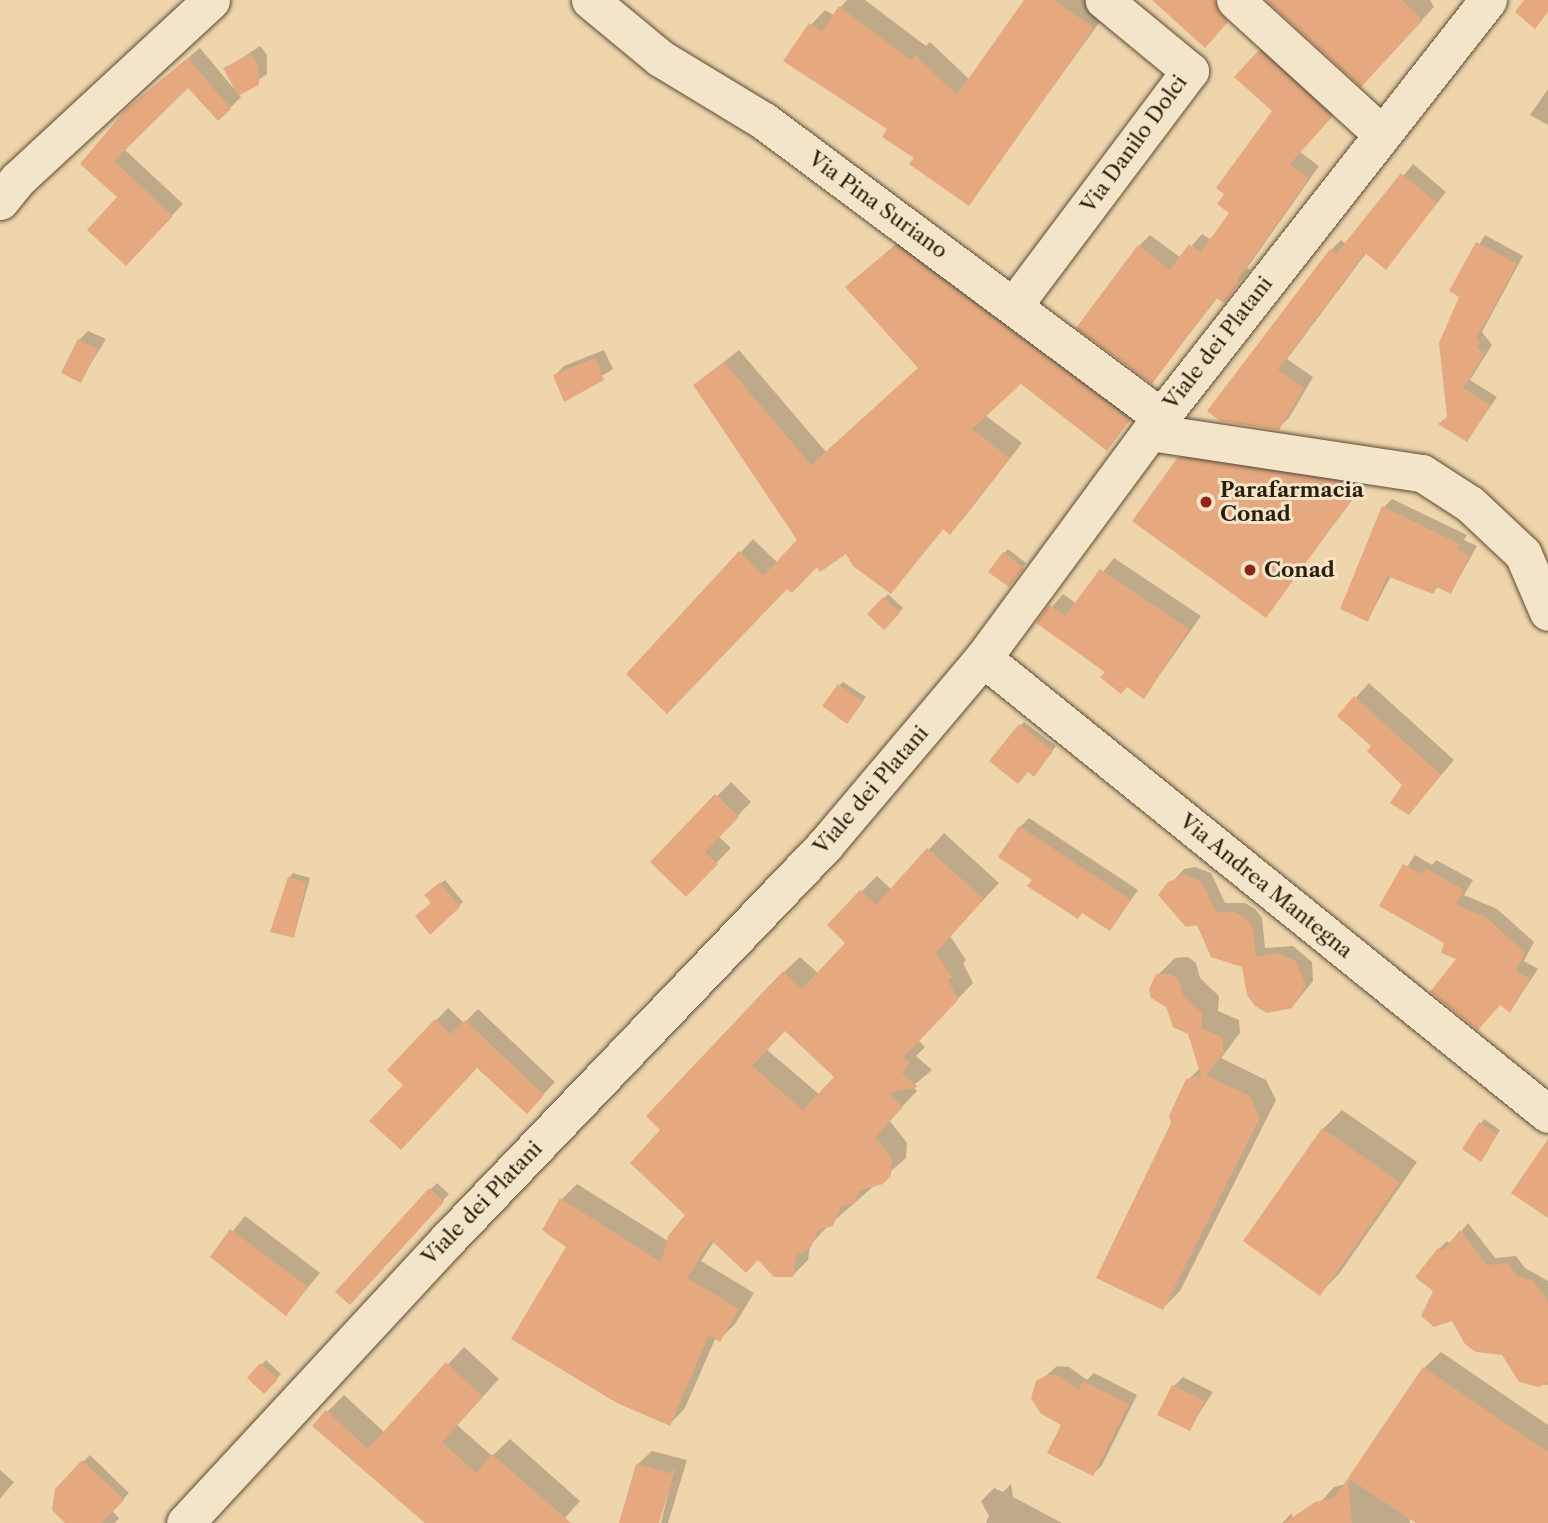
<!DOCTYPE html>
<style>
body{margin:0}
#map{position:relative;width:1548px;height:1523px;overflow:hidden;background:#eed5ac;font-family:"Libre Caslon Text",serif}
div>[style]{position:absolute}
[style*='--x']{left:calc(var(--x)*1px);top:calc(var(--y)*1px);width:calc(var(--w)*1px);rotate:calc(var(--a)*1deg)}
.shadow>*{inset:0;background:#0003}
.building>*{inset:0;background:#e6a87f}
.roads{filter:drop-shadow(0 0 2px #5c4c35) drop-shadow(0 0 2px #5c4c35)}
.minor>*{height:37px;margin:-18.5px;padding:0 18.5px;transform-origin:18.5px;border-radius:18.5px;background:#f4e4c9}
.dots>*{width:19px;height:19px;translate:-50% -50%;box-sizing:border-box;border:4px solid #f4e4c9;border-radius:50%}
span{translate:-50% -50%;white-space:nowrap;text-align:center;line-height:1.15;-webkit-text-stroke:6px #f4e4c9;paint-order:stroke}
.street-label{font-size:21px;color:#2c1e0d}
.poi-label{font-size:21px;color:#2c1e0d;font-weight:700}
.left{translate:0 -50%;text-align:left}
</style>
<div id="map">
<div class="shadow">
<i style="clip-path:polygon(847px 0,865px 0,926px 46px,930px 42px,970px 80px,1026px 0,1090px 0,1107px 12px,969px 203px,890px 128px,811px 25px,825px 10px,834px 15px)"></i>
<i style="clip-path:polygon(1266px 0,1430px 0,1434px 7px,1361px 84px)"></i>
<i style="clip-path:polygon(1271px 40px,1342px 105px,1300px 152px,1319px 166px,1247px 268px,1250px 270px,1223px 301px,1218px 297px,1152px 382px,1139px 246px,1150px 235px,1181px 258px,1202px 234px,1211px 240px,1231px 212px,1274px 111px,1260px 51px)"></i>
<i style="clip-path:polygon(260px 46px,267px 55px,267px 74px,238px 94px,241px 97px,230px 108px,188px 86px,124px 149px,183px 204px,137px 252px,120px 196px,83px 163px,140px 98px,200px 48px,235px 90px,225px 69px)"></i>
<i style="clip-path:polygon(1548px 89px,1548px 125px,1530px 115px)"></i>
<i style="clip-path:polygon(1413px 164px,1446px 192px,1386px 267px,1367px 252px,1287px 359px,1313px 377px,1289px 418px,1278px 428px,1210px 411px,1331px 250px,1341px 240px,1346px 244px)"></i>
<i style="clip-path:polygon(910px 232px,1142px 405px,1107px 449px,1021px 382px,985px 415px,1022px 443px,963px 519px,949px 532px,944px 528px,891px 592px,846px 551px,817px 565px,788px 587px,667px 712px,740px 553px,753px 539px,778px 563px,800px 541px,695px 385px,739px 350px,826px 452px,920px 367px,848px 287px)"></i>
<i style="clip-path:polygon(1485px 235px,1523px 256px,1482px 332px,1492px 345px,1470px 380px,1497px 397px,1467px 440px,1448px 416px,1461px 297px,1451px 291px)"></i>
<i style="clip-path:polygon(88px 331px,106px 339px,80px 381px,79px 340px)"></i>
<i style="clip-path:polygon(604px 350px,613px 369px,565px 399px,555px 375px,564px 366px)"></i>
<i style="clip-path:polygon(1194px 444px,1374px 471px,1265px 616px,1179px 459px)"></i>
<i style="clip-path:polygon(1392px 499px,1467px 535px,1464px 540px,1477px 546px,1451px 592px,1439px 586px,1433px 592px,1391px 576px,1368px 620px,1384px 507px)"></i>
<i style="clip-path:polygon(1008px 549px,1026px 563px,1013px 581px,1004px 553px)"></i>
<i style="clip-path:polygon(1114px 558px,1201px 616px,1144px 697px,1038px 623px,1063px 594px,1077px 604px)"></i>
<i style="clip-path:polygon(888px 594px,903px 608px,884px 628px,870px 614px)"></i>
<i style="clip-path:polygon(843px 682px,866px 697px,851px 718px,839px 686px)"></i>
<i style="clip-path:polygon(1369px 683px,1454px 760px,1409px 813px,1404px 785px,1374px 746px,1339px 716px)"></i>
<i style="clip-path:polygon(1024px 722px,1056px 746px,1038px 770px,1020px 726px)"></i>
<i style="clip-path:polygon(731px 782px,751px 802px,718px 836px,731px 848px,686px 894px,656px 858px)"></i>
<i style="clip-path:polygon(1029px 818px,1138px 890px,1110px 929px,1034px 879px,1020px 827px)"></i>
<i style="clip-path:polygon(evenodd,944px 833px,999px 883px,950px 936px,966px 960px,963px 963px,973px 983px,918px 1040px,925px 1047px,916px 1056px,932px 1070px,913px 1086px,917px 1091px,889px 1120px,907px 1143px,906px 1158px,828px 1226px,810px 1245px,808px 1260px,792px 1276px,715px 1240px,701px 1261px,754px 1293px,735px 1324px,720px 1339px,716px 1337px,685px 1408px,670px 1424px,569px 1247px,562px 1199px,577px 1184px,668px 1241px,688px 1215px,663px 1130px,784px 972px,800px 957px,819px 974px,848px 943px,861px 892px,877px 876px,892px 890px,944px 833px,785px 1029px,837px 1077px,820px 1095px,766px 1049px,785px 1029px)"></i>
<i style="clip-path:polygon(1415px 855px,1432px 865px,1436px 860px,1473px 880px,1464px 895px,1497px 909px,1534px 942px,1524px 961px,1538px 969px,1510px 1011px,1447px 943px,1382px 905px)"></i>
<i style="clip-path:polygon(1195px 867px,1211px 873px,1225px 903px,1245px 903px,1255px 909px,1262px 918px,1265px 948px,1293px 946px,1312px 962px,1313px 981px,1292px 1007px,1161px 895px,1184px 869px)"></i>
<i style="clip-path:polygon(293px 873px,310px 878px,294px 936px,289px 878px)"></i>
<i style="clip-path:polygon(445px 880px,463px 902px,431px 933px,430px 892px)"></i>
<i style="clip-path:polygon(1188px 957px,1196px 963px,1200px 978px,1219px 996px,1218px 1011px,1239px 1020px,1240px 1033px,1221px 1058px,1266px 1080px,1276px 1100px,1180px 1291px,1163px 1308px,1188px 1080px,1201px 1067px,1190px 1033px,1158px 975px,1175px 958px)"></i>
<i style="clip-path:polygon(448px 1008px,464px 1023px,478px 1009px,555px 1082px,539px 1099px,478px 1066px,406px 1085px,389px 1070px)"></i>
<i style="clip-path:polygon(1342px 1110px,1417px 1162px,1339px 1274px,1320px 1293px,1245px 1241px,1323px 1129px)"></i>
<i style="clip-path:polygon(1484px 1119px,1500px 1130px,1485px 1155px,1464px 1149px)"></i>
<i style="clip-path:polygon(437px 1183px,449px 1194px,357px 1296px,430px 1190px)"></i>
<i style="clip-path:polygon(245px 1216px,320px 1273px,286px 1314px,212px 1257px)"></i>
<i style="clip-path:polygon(1468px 1223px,1495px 1258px,1516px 1256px,1525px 1268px,1548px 1281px,1548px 1385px,1521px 1381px,1503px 1353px,1453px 1319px,1436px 1326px,1423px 1315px,1435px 1291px,1418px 1277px,1439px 1249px,1447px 1241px,1451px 1244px)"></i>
<i style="clip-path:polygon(464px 1347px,499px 1379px,457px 1425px,492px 1456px,510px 1439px,580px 1501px,564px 1519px,568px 1523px,425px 1523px,327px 1412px,344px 1395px,385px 1433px)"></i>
<i style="clip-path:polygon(1441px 1352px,1548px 1425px,1548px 1523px,1419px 1523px,1409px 1516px,1410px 1523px,1302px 1523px,1334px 1487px,1346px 1484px,1424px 1368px)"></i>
<i style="clip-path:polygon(266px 1360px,281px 1374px,264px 1392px,249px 1378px)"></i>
<i style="clip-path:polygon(1057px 1366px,1069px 1367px,1087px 1380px,1094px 1373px,1137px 1395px,1102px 1465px,1093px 1474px,1063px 1424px,1045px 1377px)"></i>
<i style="clip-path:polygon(1183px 1377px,1213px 1392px,1189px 1429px,1174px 1386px)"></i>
<i style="clip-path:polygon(652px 1451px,687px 1460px,668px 1523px,661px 1523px,675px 1465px,657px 1523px,621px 1523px,637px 1465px)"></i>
<i style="clip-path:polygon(90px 1455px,129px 1493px,112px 1511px,119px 1518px,115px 1523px,68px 1523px,56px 1490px)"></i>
<i style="clip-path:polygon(0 1470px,14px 1482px,0 1499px)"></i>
<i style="clip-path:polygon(1011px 1484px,1013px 1497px,1062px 1523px,986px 1523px,989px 1516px,981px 1501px,994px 1488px,1003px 1492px)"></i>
<i style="clip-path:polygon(1292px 1513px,1292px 1523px,1282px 1523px)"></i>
</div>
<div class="building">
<i style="clip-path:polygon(1024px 0,1054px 0,1094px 28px,969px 206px,909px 164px,914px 158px,882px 137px,887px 129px,783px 61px,809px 23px,822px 31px,839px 6px,911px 60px,915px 55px,957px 95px)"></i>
<i style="clip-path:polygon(1152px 0,1215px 0,1228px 22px,1205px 48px)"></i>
<i style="clip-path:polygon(1266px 0,1402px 0,1423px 20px,1361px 87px)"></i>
<i style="clip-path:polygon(1524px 0,1548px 0,1548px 12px,1535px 29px,1515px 12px)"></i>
<i style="clip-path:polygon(1259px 50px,1332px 117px,1290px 164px,1309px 178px,1237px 280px,1240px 282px,1224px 303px,1216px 298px,1152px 384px,1076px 328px,1138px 245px,1170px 270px,1189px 244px,1201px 252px,1229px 213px,1217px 204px,1224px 194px,1216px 188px,1272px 111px,1234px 77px)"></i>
<i style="clip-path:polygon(251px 54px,258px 64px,259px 85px,238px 96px,223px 68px)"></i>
<i style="clip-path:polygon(188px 58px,231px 109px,218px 121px,188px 88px,114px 161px,173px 216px,126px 266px,87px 230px,117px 197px,80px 164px,126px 109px)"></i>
<i style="clip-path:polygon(1401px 173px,1437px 203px,1386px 270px,1365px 253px,1278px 370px,1304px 388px,1279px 430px,1220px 421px,1207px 411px,1330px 249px,1336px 254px)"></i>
<i style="clip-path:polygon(1476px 242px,1517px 264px,1476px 339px,1480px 341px,1477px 348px,1485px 353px,1463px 388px,1491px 405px,1467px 442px,1438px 424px,1447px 417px,1439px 343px,1459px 297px,1449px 291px)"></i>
<i style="clip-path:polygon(895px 245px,1130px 420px,1107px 451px,1021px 384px,972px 429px,1010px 458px,950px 535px,943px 529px,891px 594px,853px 566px,846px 554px,820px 572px,817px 567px,792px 593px,787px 589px,667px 714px,626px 674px,739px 551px,763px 576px,797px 540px,693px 385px,724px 362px,811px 465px,918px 368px,845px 287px)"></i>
<i style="clip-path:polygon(78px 339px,98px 349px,81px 383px,61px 373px)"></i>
<i style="clip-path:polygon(595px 358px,604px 380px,564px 402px,553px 375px)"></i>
<i style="clip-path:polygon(1178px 457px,1362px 485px,1266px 618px,1132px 521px)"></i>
<i style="clip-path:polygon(1382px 506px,1460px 544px,1457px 549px,1470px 555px,1451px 594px,1437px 587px,1433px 594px,1387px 576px,1368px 622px,1340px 609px)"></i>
<i style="clip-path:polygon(1003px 552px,1024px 568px,1009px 587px,988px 572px)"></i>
<i style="clip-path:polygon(1100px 569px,1189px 629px,1144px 699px,1127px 687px,1121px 694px,1100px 677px,1105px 672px,1036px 623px,1049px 605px,1065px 616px)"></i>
<i style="clip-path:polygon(883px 597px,900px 613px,884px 630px,867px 614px)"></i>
<i style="clip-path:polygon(838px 684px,863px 702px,847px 724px,822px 706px)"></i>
<i style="clip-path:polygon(1354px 696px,1441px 775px,1409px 815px,1390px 803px,1402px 785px,1367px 751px,1371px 746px,1337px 716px)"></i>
<i style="clip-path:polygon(1019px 724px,1053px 751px,1034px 777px,1028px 772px,1018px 784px,989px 761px)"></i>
<i style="clip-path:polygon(715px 794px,739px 817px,705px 852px,718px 864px,686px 897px,650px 862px)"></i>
<i style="clip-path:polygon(1019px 826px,1131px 900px,1110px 931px,1082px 913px,1078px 919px,1027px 886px,1032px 880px,998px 857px)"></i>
<i style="clip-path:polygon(evenodd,927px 848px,984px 899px,936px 953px,952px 977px,948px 980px,958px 1000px,904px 1057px,910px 1063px,902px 1073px,918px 1087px,888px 1093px,903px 1107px,875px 1137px,892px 1159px,891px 1176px,883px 1184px,860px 1190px,854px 1203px,841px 1206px,833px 1226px,818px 1230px,811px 1247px,796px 1256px,793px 1277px,774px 1277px,758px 1260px,746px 1273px,711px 1240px,687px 1278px,739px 1309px,720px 1342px,709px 1335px,670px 1426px,617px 1403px,511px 1339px,566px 1247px,542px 1230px,560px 1198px,661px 1262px,668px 1236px,685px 1215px,630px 1163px,660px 1130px,646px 1116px,783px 971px,802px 989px,845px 943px,827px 925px,860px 890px,876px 905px,927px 848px,785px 1031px,834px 1077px,803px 1110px,752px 1066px,785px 1031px)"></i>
<i style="clip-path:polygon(1403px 864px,1422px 874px,1425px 868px,1464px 890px,1456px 905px,1487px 918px,1525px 953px,1516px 971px,1530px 979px,1510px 1013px,1500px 1005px,1478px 1030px,1430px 992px,1456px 959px,1441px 953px,1444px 943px,1379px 906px)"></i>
<i style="clip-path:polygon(1185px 875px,1202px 882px,1216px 912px,1235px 912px,1246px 918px,1253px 928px,1256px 957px,1277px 953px,1296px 961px,1306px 985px,1292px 1008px,1267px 1013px,1255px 1006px,1247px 995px,1242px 967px,1211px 957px,1197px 925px,1186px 927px,1158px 895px,1168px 882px)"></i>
<i style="clip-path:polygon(288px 877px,306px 882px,294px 938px,270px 932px)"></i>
<i style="clip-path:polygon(440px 882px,460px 907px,430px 935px,415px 916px,431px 903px,424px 895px)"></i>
<i style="clip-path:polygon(1156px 974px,1171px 974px,1179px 980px,1183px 995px,1202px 1013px,1202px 1028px,1222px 1037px,1224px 1052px,1206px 1075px,1250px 1096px,1260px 1118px,1163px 1310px,1096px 1278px,1171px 1123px,1169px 1116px,1186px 1079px,1201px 1076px,1188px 1034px,1173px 1027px,1166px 1007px,1151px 998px,1149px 989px)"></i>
<i style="clip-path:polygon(435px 1019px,451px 1034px,465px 1020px,544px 1095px,527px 1114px,477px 1068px,401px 1150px,369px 1121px,403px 1085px,387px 1070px)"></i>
<i style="clip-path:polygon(1479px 1122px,1497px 1134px,1481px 1162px,1462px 1149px)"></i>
<i style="clip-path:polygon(1322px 1128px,1400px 1182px,1320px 1296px,1243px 1241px)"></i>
<i style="clip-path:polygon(1548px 1139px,1548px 1218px,1511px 1193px)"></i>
<i style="clip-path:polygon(429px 1188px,444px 1202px,350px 1305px,335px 1292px)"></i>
<i style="clip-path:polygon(230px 1229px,308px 1287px,286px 1316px,210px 1257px)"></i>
<i style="clip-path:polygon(1460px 1230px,1487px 1265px,1508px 1263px,1517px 1276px,1533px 1281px,1548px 1301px,1548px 1383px,1538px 1387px,1519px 1382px,1502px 1355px,1476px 1352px,1465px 1344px,1452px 1321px,1434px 1327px,1421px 1316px,1433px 1291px,1415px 1277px,1438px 1248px,1443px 1251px)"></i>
<i style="clip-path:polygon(446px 1362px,483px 1397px,442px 1442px,476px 1473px,492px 1454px,571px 1523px,425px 1523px,312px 1426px,326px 1410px,368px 1449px)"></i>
<i style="clip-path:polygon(260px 1363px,278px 1379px,264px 1394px,247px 1378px)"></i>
<i style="clip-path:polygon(1423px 1367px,1548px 1452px,1548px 1523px,1416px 1523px,1348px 1478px)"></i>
<i style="clip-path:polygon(1047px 1375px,1059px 1375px,1079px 1390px,1083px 1381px,1129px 1404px,1093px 1476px,1047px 1453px,1061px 1425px,1040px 1413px,1031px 1398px,1036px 1381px)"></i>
<i style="clip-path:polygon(1172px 1385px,1205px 1401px,1190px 1431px,1157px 1415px)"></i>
<i style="clip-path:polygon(82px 1460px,124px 1500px,102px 1523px,65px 1523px,52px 1510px,55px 1489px)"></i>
<i style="clip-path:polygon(636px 1464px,674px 1474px,659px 1523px,619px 1523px)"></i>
<i style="clip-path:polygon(1348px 1478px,1352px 1523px,1284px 1523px,1315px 1502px,1334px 1498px)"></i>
</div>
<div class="roads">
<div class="minor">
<i style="--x:590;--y:0;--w:91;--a:39.6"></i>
<i style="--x:660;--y:58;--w:122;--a:31.2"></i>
<i style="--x:764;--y:121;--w:495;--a:36.7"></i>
<i style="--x:1235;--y:0;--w:199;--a:42.4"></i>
<i style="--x:0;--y:201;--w:28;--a:-51"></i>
<i style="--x:18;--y:179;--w:263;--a:-42.8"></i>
<i style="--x:1014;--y:305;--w:293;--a:-53.1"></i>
<i style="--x:1190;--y:71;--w:112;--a:-140.5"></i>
<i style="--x:1150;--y:432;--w:275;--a:8.6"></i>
<i style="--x:1422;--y:473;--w:57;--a:32.9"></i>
<i style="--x:1470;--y:504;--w:73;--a:43.3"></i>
<i style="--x:1523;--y:554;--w:63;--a:66.7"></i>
<i style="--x:983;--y:658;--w:726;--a:38.91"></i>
<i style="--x:185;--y:1523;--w:387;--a:-47.2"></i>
<i style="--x:448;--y:1239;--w:545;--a:-46.26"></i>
<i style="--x:825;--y:845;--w:245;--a:-49.8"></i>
<i style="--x:983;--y:658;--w:300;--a:-53.6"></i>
<i style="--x:1161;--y:417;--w:530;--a:-51.9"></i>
</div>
</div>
<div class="dots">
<i style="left:1206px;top:502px;background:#8f2418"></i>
<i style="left:1250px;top:570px;background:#8f2418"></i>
</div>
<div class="street-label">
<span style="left:1134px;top:144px;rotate:-54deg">Via Danilo Dolci</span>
<span style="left:878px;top:205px;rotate:36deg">Via Pina Suriano</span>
<span style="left:1218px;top:343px;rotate:-52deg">Viale dei Platani</span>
<span style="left:871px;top:790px;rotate:-49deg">Viale dei Platani</span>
<span style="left:1266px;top:886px;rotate:39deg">Via Andrea Mantegna</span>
<span style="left:482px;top:1203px;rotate:-46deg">Viale dei Platani</span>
</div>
<div class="poi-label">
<span class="left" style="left:1220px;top:502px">Parafarmacia<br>Conad</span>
<span class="left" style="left:1264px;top:570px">Conad</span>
</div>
</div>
